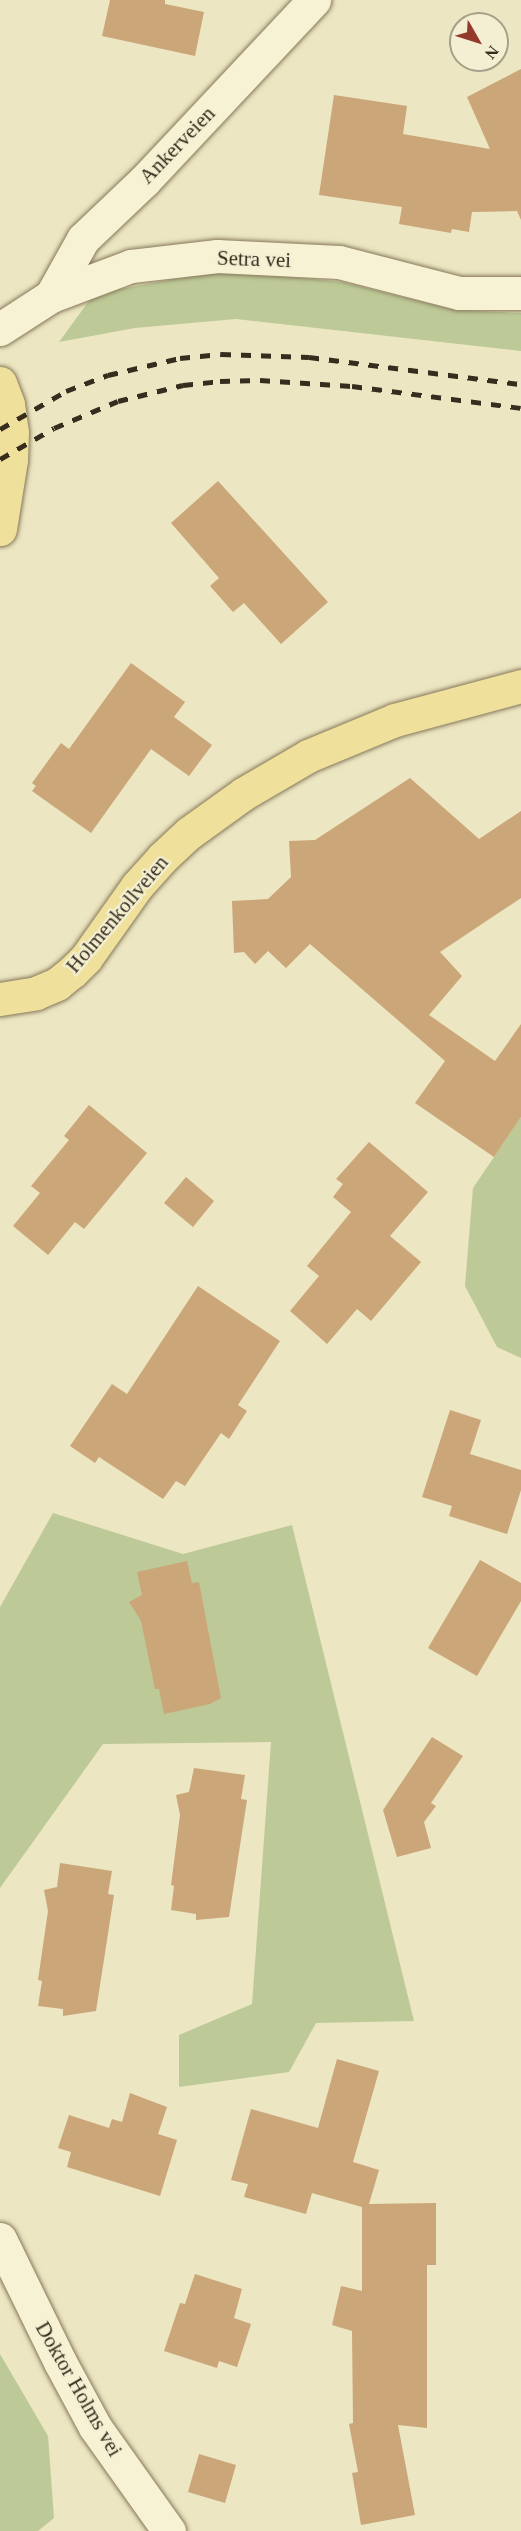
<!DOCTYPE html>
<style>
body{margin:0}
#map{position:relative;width:521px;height:2531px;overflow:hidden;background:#ece6c2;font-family:"Times New Roman",serif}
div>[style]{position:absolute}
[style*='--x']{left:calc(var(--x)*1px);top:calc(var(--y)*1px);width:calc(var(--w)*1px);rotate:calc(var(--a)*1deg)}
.green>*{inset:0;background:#bdca97}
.building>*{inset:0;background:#caa679}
.roads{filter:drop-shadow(0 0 2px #86785a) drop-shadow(0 0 2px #86785a)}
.minor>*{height:33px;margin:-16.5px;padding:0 16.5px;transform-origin:16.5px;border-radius:16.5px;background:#f8f2d5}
.major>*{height:33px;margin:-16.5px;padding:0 16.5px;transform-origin:16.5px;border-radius:16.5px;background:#efe19b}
.rail>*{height:4.5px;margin-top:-2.25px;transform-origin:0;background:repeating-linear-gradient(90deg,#362d1e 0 10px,transparent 0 20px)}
span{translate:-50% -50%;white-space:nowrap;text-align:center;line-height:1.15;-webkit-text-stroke:4.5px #f4efd2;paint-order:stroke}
.street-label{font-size:21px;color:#362d1e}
.north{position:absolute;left:449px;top:12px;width:60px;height:60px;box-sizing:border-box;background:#f4efd2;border:2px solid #a8a18a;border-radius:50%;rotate:129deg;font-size:16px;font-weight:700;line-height:24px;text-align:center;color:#362d1e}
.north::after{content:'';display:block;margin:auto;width:21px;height:27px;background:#933a2c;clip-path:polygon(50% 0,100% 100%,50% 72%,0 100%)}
</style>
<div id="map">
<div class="green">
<i style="clip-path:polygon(222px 270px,342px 282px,455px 310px,521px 313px,521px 351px,236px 319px,135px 328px,59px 342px,94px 294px)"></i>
<i style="clip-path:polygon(521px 1117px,521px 1358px,497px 1347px,465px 1286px,473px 1188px)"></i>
<i style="clip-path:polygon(53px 1513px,183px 1554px,292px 1525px,414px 2021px,316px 2023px,289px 2072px,179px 2087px,179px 2035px,252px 2004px,271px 1742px,103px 1744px,0 1888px,0 1607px)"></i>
<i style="clip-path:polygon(0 2354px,48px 2436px,54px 2518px,38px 2531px,0 2531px)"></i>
</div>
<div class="building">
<i style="clip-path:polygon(110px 0,165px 0,165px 4px,204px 12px,195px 56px,102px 36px)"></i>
<i style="clip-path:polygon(521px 69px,521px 220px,517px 211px,472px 212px,469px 232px,452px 229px,451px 233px,399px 224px,402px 207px,319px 195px,334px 95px,407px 106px,403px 134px,490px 149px,467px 97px)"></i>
<i style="clip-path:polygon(218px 481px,328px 602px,281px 644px,244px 603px,233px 612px,210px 586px,219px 578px,171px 523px)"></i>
<i style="clip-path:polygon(131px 663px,185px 702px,174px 717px,212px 745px,189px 776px,151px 749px,91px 833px,32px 791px,36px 786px,32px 783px,61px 743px,69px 749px)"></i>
<i style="clip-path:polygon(410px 778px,479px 839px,521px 811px,521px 898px,440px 952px,462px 976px,429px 1015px,495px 1061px,521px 1024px,521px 1117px,494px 1157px,415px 1103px,445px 1061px,310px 944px,286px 968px,268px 951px,255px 964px,244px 952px,234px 953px,232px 901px,268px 899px,291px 877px,289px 841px,315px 840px)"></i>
<i style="clip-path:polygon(89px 1105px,147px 1153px,84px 1229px,75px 1222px,48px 1255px,13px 1226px,40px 1193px,31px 1186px,69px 1140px,64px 1136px)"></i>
<i style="clip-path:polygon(369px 1142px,428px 1192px,390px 1236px,421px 1262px,371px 1321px,357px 1309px,327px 1344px,290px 1311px,319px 1276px,307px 1266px,351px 1212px,333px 1197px,343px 1184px,336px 1179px)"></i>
<i style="clip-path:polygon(186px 1177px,214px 1201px,193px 1227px,164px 1203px)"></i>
<i style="clip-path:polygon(198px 1286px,280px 1341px,238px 1405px,247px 1411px,229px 1439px,221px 1433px,185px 1486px,176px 1481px,163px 1499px,99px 1457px,95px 1463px,70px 1446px,112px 1384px,127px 1394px)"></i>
<i style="clip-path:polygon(450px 1410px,481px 1420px,470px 1454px,521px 1470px,521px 1490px,507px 1534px,449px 1516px,452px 1506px,422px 1497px)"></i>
<i style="clip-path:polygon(480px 1560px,521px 1583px,521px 1601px,477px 1676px,428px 1648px)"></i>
<i style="clip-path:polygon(187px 1561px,192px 1583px,199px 1582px,221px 1698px,210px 1704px,164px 1714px,159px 1689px,155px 1689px,141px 1621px,129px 1602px,142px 1595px,137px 1572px)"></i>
<i style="clip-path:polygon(432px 1737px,463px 1756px,431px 1803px,436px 1806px,424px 1822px,431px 1848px,397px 1857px,383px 1810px)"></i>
<i style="clip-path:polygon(194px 1768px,245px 1775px,241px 1799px,247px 1800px,229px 1917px,196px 1920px,196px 1914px,171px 1910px,174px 1886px,171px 1885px,180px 1815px,176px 1795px,189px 1792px)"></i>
<i style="clip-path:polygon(60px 1863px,112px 1871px,108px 1894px,114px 1895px,96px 2011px,63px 2016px,63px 2009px,38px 2006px,42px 1981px,38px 1980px,48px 1911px,44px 1890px,57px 1887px)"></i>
<i style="clip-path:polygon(337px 2059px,379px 2071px,353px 2162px,379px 2170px,369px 2204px,436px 2203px,436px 2265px,427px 2265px,427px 2428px,398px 2425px,415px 2515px,361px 2525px,352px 2473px,358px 2472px,349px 2424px,353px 2423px,352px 2331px,332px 2325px,341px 2286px,362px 2291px,362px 2207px,312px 2193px,306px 2214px,244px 2197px,248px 2184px,231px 2180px,251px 2109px,318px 2128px)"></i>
<i style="clip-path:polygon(130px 2093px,167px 2107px,158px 2134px,177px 2140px,160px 2196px,67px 2167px,71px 2152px,58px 2148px,69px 2115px,109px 2128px,112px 2119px,122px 2122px)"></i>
<i style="clip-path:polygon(195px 2274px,242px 2289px,234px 2318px,251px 2324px,237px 2367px,219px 2361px,217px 2368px,164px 2351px,180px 2303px,185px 2304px)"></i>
<i style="clip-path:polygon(199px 2454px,236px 2465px,225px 2503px,188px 2492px)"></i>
</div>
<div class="roads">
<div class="minor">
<i style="--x:51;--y:296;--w:65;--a:-60.7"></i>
<i style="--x:83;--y:239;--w:86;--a:-43.6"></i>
<i style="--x:145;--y:180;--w:247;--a:-46.8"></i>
<i style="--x:0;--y:329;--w:61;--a:-32.9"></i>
<i style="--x:51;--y:296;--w:85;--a:-20.6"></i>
<i style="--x:131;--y:266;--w:87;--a:-6.6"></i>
<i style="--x:217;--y:256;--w:122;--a:2.8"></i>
<i style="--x:339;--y:262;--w:124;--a:14.5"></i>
<i style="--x:459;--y:293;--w:62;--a:0"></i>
<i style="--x:0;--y:2239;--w:137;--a:64"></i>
<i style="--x:60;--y:2362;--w:74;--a:61.7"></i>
<i style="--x:95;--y:2427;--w:128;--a:54.6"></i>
</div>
<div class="major">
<i style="--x:0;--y:383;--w:22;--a:69"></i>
<i style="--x:8;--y:404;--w:28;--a:82"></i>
<i style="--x:12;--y:432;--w:28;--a:92"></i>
<i style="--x:11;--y:460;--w:70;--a:99.1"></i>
<i style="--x:0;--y:999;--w:36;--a:-9"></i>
<i style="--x:36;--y:993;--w:23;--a:-23"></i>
<i style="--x:57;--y:984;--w:19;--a:-39"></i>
<i style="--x:72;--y:972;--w:20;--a:-45"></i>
<i style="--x:86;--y:958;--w:88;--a:-54.7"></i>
<i style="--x:137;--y:886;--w:38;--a:-48"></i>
<i style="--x:162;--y:858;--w:37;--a:-43"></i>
<i style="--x:189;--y:833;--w:67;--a:-35.8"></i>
<i style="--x:243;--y:794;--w:75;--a:-30.3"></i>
<i style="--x:308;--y:756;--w:94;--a:-22.5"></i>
<i style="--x:395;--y:720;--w:131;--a:-15.1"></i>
</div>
</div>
<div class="rail">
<i style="--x:0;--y:429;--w:76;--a:-29.9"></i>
<i style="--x:66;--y:391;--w:45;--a:-20.9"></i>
<i style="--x:108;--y:375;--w:74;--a:-13.3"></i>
<i style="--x:180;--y:358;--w:41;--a:-5.6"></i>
<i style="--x:221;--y:354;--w:88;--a:2"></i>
<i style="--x:309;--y:357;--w:214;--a:7.3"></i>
<i style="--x:0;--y:459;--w:62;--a:-29.9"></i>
<i style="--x:54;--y:428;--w:69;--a:-22.9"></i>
<i style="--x:118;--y:401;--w:67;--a:-13.8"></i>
<i style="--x:183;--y:385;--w:37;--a:-6"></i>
<i style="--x:220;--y:381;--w:40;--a:-1.4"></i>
<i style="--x:260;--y:380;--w:92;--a:3.7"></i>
<i style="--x:352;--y:386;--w:170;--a:7.4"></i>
</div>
<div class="street-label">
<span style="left:177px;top:145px;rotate:-46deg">Ankerveien</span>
<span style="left:254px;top:259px;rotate:2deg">Setra vei</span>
<span style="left:117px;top:914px;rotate:-50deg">Holmenkollveien</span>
<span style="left:79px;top:2389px;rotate:60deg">Doktor Holms vei</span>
</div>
<div class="north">N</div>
</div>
